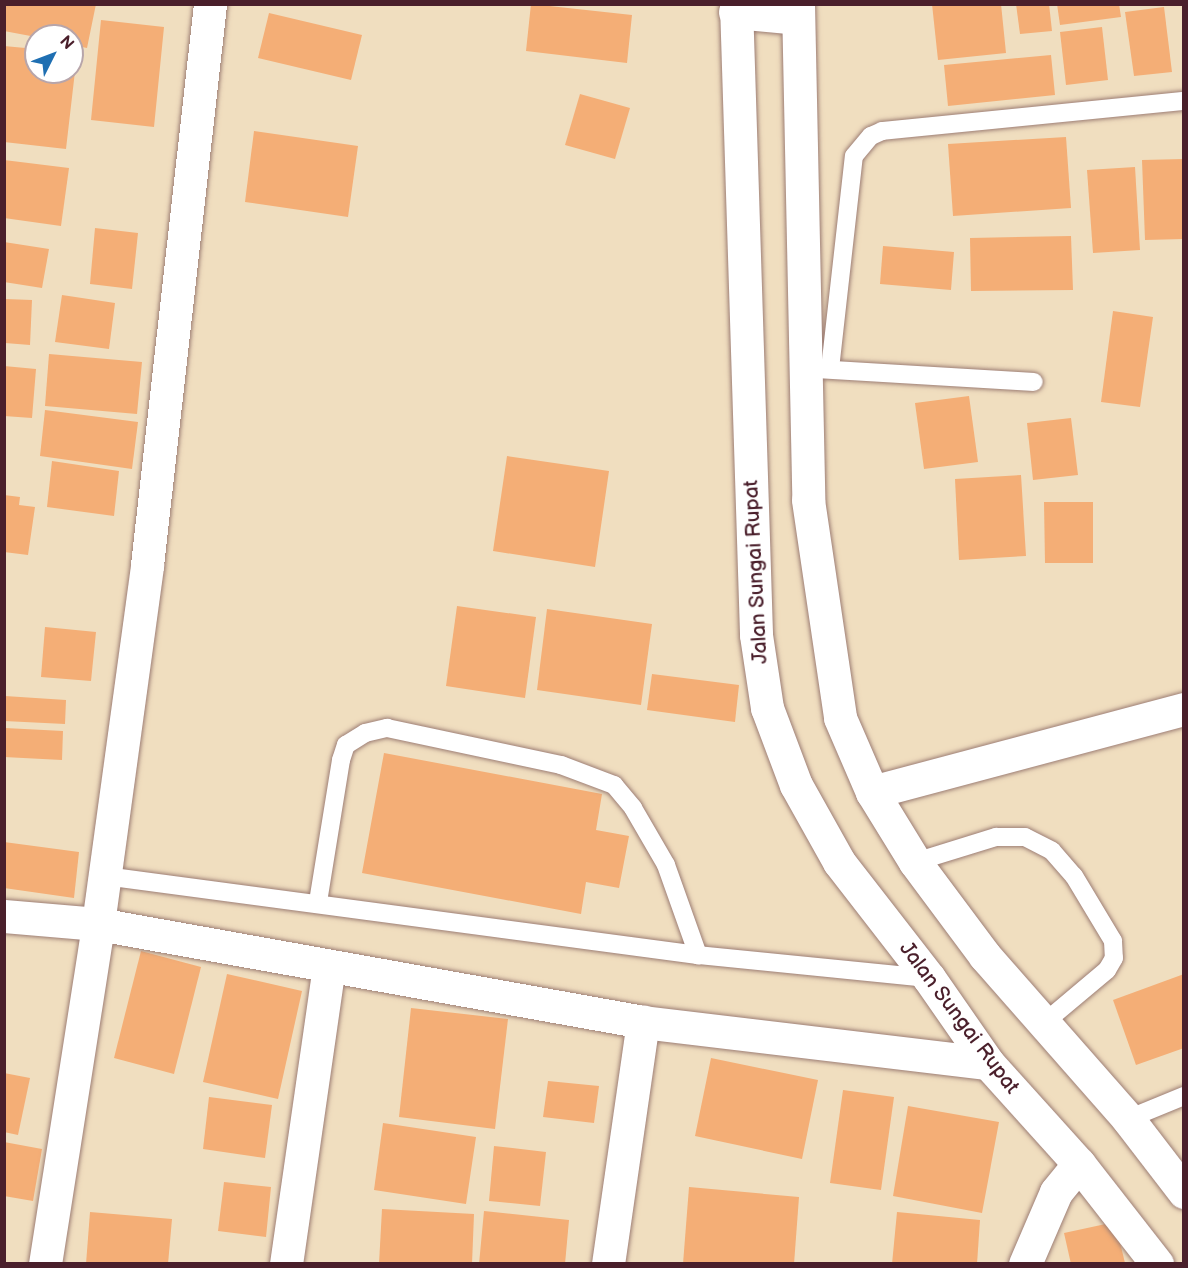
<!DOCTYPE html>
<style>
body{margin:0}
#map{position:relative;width:1188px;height:1268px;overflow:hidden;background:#f0debf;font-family:"Balsamiq Sans",sans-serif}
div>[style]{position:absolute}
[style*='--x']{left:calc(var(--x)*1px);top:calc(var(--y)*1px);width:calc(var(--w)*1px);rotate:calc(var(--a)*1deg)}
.building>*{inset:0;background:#f4ae76}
.roads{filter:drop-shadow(0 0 2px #9d7e75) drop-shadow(0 0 2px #9d7e75)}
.lane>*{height:18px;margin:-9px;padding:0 9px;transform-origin:9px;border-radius:9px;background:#fff}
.street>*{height:33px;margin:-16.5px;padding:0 16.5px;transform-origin:16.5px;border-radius:16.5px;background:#fff}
.primary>*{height:33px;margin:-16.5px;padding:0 16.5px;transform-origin:16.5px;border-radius:16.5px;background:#fff}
span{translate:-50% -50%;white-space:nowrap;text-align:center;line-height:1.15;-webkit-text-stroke:4.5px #fff;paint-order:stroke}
.street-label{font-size:21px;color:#4a1f2b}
.frame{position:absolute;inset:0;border:6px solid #4a1f2b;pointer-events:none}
.north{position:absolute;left:24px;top:24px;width:60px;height:60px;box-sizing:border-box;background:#fff;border:2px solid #b7a5aa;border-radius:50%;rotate:48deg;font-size:16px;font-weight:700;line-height:24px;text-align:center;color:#4a1f2b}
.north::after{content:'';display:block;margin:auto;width:21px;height:27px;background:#1f6fb2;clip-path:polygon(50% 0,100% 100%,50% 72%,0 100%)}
</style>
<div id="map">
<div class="building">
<i style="clip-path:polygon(4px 4px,96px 4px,87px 48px,72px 45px,72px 36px,36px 37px,4px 31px)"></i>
<i style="clip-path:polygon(531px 4px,632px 15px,627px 63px,526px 51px)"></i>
<i style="clip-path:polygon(932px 4px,1001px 4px,1006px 53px,938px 60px)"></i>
<i style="clip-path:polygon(1016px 4px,1049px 4px,1052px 31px,1020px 34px)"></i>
<i style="clip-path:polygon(1057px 4px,1119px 4px,1121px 17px,1060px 25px)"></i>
<i style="clip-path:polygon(1164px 7px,1172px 72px,1134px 76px,1125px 12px)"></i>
<i style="clip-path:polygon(269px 13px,362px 35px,351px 80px,258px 58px)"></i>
<i style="clip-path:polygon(101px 20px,164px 27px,154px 127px,91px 120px)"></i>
<i style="clip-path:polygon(1102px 27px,1108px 80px,1066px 85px,1060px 32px)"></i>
<i style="clip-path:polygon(4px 46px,36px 49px,36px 72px,72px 72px,72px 54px,77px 54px,66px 149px,4px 142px)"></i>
<i style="clip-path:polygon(1051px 55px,1055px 95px,948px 106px,944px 65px)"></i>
<i style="clip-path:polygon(580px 94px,630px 108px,615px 159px,565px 145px)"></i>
<i style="clip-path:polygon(254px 131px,358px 146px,348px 217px,245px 202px)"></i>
<i style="clip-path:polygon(1066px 137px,1071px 208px,953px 216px,948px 144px)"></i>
<i style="clip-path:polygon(1184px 159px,1184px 239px,1145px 240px,1142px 160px)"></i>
<i style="clip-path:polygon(4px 160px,69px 168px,61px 226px,4px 218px)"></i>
<i style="clip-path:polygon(1135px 167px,1140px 250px,1093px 253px,1087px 170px)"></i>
<i style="clip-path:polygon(95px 228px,138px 233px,132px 289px,90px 284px)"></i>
<i style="clip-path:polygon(1071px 236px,1073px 290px,971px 291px,970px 238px)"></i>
<i style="clip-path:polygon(4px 242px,49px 249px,42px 288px,4px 282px)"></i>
<i style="clip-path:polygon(883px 246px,954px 252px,951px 290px,880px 284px)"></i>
<i style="clip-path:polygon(62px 295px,115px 303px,109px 349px,55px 342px)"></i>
<i style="clip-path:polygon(5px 299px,32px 300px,30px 345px,5px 343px)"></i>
<i style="clip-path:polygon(1113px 311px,1153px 317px,1140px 407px,1101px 402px)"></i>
<i style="clip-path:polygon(49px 354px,142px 362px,137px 414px,45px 406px)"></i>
<i style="clip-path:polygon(4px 366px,36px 369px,32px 418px,4px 416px)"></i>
<i style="clip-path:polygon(969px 396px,978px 462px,924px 469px,915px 403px)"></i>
<i style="clip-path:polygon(45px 410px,138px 422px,132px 469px,40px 456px)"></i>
<i style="clip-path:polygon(1071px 418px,1078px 475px,1033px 480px,1027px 423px)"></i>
<i style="clip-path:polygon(507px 456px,609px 471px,595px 567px,493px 551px)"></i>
<i style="clip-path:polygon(52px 461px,119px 471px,114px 516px,47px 507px)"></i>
<i style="clip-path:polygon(1021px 475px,1026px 556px,959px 560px,955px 479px)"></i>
<i style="clip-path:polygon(4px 495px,20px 497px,19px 505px,35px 507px,28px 555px,4px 552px)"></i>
<i style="clip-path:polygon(1044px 502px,1093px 502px,1093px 563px,1045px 563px)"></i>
<i style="clip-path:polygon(457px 606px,536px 617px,525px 698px,446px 686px)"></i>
<i style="clip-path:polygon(547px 609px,652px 624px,641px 705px,537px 690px)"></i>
<i style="clip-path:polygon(45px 627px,96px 632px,91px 681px,41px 677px)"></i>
<i style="clip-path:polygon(652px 674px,739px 685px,735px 722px,647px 710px)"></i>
<i style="clip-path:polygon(5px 696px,66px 700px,65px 724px,4px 721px)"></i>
<i style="clip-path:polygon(5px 728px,63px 731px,62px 760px,4px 757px)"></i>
<i style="clip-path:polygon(384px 753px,602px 794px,596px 830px,629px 836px,619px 888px,586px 882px,581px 914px,362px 873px)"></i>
<i style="clip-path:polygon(4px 842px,79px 852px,74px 898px,4px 888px)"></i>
<i style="clip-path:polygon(141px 951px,201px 967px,174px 1074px,114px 1058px)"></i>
<i style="clip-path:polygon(227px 974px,302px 991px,278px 1099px,203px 1082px)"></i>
<i style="clip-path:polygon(1184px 974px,1184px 1048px,1136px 1065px,1113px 1000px)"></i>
<i style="clip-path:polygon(411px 1008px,508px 1019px,495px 1129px,399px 1117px)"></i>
<i style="clip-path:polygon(711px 1058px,818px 1080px,802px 1159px,695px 1136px)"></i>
<i style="clip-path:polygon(4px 1073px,30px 1078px,18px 1135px,4px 1132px)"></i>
<i style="clip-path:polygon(548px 1081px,599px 1086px,594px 1123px,543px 1117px)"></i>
<i style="clip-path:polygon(843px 1090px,894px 1097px,881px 1190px,830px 1183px)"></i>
<i style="clip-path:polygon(209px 1097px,272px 1105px,265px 1158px,203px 1149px)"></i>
<i style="clip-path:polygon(908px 1106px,999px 1122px,982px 1213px,893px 1196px)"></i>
<i style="clip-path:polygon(383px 1123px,476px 1137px,466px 1204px,374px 1190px)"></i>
<i style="clip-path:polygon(4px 1142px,42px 1149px,33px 1201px,4px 1196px)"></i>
<i style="clip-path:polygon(494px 1146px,546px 1152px,540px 1206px,489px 1201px)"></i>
<i style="clip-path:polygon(224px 1182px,271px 1187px,266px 1237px,218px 1231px)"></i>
<i style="clip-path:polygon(689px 1187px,799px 1197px,794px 1264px,683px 1264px)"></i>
<i style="clip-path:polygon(382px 1209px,474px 1214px,472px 1264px,379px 1264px)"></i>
<i style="clip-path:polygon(484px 1211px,569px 1220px,565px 1264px,479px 1264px)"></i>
<i style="clip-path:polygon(90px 1212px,172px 1219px,168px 1264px,86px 1264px)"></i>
<i style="clip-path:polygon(897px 1212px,980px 1220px,977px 1264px,892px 1264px)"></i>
<i style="clip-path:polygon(1115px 1222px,1125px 1263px,1071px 1264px,1064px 1233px)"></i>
</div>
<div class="roads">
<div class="lane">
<i style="--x:817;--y:369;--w:217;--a:3.4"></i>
<i style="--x:830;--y:369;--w:214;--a:-83.6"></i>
<i style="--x:854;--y:156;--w:26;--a:-50"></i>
<i style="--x:871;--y:136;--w:12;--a:-24"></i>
<i style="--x:882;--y:131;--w:303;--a:-5.7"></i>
<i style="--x:915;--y:862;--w:85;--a:-17.2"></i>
<i style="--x:996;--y:837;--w:29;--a:0"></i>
<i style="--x:1025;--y:837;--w:30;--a:27"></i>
<i style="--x:1052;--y:851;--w:33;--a:49"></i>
<i style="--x:1074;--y:876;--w:76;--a:59"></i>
<i style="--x:1113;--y:941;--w:17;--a:87"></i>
<i style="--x:1114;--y:958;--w:14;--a:120"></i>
<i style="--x:1107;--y:970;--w:81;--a:140"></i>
<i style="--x:105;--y:876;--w:598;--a:7.59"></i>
<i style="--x:698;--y:955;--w:232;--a:5.7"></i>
<i style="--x:318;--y:902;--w:144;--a:-80.8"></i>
<i style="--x:341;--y:760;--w:16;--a:-72"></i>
<i style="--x:346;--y:745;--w:22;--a:-32"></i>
<i style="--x:365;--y:733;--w:23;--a:-13"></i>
<i style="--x:387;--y:728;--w:178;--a:12"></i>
<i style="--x:561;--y:765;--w:57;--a:20.7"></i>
<i style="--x:614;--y:785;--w:30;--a:50"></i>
<i style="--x:633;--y:808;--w:66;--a:59.9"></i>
<i style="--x:666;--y:865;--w:96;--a:70.4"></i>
<i style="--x:1128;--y:1119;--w:61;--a:-22.3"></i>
</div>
<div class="street">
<i style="--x:872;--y:792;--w:323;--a:-14.9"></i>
<i style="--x:4;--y:916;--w:94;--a:4.9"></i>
<i style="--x:98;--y:924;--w:554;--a:10.19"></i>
<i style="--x:643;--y:1022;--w:347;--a:6.8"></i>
<i style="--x:45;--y:1264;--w:344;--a:-81.1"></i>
<i style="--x:98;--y:924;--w:362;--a:-82.2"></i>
<i style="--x:147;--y:565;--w:565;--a:-83.59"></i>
<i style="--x:286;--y:1264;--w:300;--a:-81.8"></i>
<i style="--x:608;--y:1264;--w:245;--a:-81.8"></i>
<i style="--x:1025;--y:1264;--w:78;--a:-66.7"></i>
<i style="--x:1056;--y:1192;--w:36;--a:-51"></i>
</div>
<div class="primary">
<i style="--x:736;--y:4;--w:631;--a:88.18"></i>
<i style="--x:756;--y:635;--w:74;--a:81.4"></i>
<i style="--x:767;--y:708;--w:82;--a:69.4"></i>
<i style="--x:796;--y:785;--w:88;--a:60.8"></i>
<i style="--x:839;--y:862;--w:147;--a:52.2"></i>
<i style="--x:929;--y:978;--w:103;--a:55.2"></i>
<i style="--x:988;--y:1063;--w:136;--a:48"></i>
<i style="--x:1079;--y:1164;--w:127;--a:52"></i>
<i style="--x:798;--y:4;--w:496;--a:88.8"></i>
<i style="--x:808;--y:500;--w:220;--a:81.6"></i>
<i style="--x:840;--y:718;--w:81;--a:66.6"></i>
<i style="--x:872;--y:792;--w:82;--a:58.4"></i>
<i style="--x:915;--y:862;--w:117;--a:53.3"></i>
<i style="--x:985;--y:956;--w:217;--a:48.7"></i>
<i style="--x:1128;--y:1119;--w:92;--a:52.5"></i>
<i style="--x:735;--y:12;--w:62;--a:5.5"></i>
</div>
</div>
<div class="street-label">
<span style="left:756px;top:572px;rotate:-93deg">Jalan Sungai Rupat</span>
<span style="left:959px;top:1018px;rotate:53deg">Jalan Sungai Rupat</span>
</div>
<div class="frame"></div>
<div class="north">N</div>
</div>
